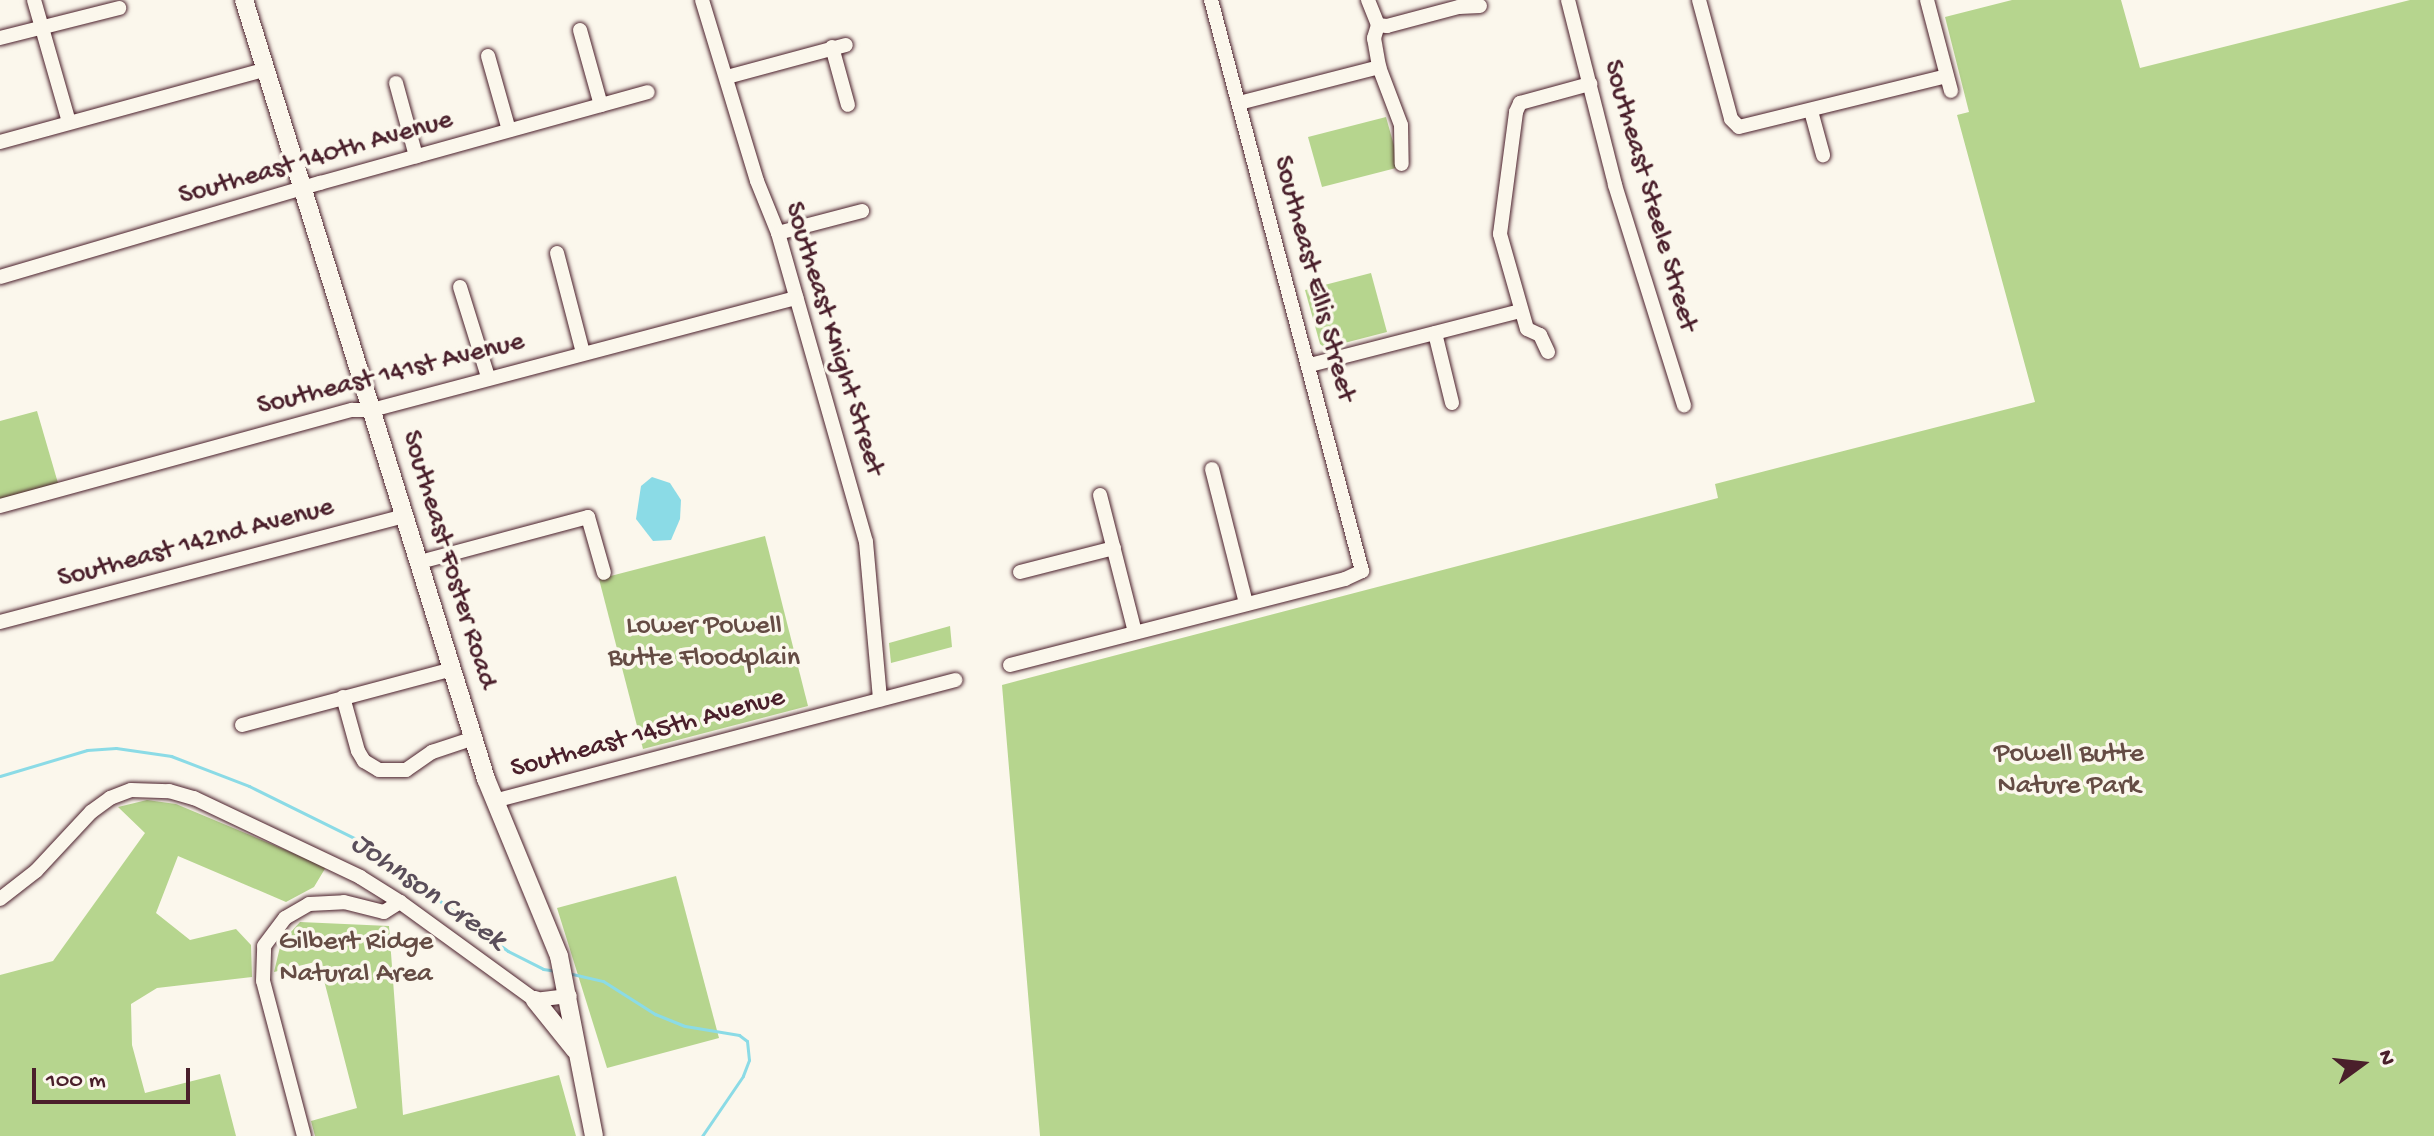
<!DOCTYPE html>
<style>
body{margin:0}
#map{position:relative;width:2434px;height:1136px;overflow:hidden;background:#fbf7ec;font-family:"Gochi Hand",sans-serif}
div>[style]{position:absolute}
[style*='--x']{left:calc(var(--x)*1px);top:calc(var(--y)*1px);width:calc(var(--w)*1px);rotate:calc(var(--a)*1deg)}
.green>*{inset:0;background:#b6d58e}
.water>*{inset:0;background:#8bdbe6}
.stream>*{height:3px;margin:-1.5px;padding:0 1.5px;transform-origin:1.5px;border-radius:1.5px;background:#8bdbe6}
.roads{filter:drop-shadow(0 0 2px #4a1f2b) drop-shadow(0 0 2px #4a1f2b)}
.minor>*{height:14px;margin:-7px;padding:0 7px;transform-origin:7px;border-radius:7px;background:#fbf7ec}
.major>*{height:18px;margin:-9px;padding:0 9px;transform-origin:9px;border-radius:9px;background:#fbf7ec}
span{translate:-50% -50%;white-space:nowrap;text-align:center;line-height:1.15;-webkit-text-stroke:7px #fbf7ec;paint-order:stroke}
.street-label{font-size:28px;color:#4a1f2b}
.park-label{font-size:28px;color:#654c44}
.water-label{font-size:30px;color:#5a4e5a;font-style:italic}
.north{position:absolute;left:2322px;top:1024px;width:80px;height:80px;-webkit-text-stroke:6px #fbf7ec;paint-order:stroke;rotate:75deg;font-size:22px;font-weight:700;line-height:32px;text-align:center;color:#4a1f2b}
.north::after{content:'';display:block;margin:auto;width:28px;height:36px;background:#4a1f2b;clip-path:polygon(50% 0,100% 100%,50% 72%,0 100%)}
.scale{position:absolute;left:32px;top:1068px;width:158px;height:36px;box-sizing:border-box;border:4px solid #4a1f2b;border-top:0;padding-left:10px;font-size:24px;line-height:28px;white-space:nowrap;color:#4a1f2b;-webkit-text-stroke:6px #fbf7ec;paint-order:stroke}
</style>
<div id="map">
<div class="green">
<i style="clip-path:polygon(2012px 0,2121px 0,2140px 68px,2410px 0,2434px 0,2434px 1136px,1040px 1136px,1002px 685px,1718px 498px,1715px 484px,2035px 402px,1957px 115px,1969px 112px,1945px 17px)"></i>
<i style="clip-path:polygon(1386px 117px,1400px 167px,1322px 187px,1308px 137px)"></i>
<i style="clip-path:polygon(1371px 273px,1387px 332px,1325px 348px,1320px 344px,1305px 290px)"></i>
<i style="clip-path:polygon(37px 411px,60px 490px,0 507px,0 421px)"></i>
<i style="clip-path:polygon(765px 536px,808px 706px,643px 749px,599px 579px)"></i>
<i style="clip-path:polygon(950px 626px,952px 647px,891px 663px,889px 643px)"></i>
<i style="clip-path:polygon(147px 800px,176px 804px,326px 867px,314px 887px,286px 902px,178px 856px,156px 913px,190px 940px,236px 929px,251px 945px,252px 977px,157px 988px,131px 1004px,132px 1045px,145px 1093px,220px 1074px,236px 1136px,0 1136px,0 975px,53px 961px,145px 833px,118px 807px)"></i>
<i style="clip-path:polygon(676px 876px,719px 1038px,607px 1068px,557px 908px)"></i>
<i style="clip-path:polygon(300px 922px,389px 926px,403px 1115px,559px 1075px,576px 1136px,315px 1136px,311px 1121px,357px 1108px,319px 961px,274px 972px,281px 943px)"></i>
</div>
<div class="water">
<i style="clip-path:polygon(652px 477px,670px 483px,681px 500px,680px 519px,671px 540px,653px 541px,636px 519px,641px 486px)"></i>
</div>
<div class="stream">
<i style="--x:0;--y:776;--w:91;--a:-16.6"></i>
<i style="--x:87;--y:750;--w:29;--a:-4"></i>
<i style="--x:116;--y:748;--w:56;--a:8.3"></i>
<i style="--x:171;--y:756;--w:84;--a:21"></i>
<i style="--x:249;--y:786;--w:117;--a:26.3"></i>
<i style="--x:354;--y:838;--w:191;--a:36.3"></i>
<i style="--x:508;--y:951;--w:39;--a:27"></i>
<i style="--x:543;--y:969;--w:14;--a:8"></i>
<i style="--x:568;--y:973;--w:36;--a:13"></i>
<i style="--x:603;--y:981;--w:62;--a:32.4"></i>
<i style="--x:655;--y:1014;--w:32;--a:22"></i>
<i style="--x:685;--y:1026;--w:55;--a:9.5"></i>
<i style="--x:739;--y:1035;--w:10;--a:37"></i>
<i style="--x:747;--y:1041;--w:19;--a:84"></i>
<i style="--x:749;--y:1060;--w:17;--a:111"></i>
<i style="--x:743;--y:1076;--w:73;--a:124.3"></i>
</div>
<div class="roads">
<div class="minor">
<i style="--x:34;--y:0;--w:127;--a:74"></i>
<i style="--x:702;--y:0;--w:189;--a:73.1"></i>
<i style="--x:757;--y:181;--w:56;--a:68"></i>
<i style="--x:778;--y:233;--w:321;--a:74.1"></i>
<i style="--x:866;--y:542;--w:158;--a:84.9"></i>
<i style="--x:1368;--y:0;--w:27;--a:68"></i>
<i style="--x:1378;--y:25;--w:14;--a:107"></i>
<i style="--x:1374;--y:38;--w:29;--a:80"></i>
<i style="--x:1379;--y:67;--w:62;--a:69.2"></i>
<i style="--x:1401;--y:125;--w:39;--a:89"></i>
<i style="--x:1568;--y:0;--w:191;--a:75.7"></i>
<i style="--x:1615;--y:185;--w:231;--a:72.6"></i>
<i style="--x:1699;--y:0;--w:123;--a:74.9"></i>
<i style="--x:1731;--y:119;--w:11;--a:45"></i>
<i style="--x:1739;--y:127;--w:213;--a:-13.8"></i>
<i style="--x:1927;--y:0;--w:94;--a:75.2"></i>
<i style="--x:1378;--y:25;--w:9;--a:6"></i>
<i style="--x:1387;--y:26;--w:74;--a:-14.8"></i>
<i style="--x:1459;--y:7;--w:21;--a:-3"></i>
<i style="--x:580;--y:30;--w:78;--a:74.4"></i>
<i style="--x:0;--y:38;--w:123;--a:-14.1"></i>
<i style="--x:832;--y:47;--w:60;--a:74.6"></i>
<i style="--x:488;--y:56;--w:77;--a:74.2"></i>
<i style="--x:727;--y:77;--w:123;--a:-15.1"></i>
<i style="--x:396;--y:83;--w:76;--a:74.7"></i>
<i style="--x:1239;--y:103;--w:145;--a:-14.4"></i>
<i style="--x:1811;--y:111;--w:46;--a:74.7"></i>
<i style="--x:0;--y:142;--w:276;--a:-15.3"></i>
<i style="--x:778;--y:233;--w:87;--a:-14.7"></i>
<i style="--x:557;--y:253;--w:103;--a:75.4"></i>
<i style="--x:0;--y:277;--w:334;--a:-16.4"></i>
<i style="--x:320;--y:183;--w:340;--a:-15.5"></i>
<i style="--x:460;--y:287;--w:94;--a:72.7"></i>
<i style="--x:1435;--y:333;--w:72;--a:76.3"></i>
<i style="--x:1548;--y:352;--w:19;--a:-115"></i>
<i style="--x:1540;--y:335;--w:14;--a:-155"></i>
<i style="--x:1527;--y:329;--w:99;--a:-105.9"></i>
<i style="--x:1500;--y:234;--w:123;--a:-82.5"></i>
<i style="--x:1516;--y:112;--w:10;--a:-66"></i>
<i style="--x:1520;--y:103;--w:73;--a:-15.2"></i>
<i style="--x:1310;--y:365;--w:217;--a:-14.4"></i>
<i style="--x:1212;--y:469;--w:138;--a:75.8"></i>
<i style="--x:1100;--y:495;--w:141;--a:75.7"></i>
<i style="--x:0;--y:506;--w:365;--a:-15.3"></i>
<i style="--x:352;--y:410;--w:20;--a:0"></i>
<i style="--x:372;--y:410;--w:439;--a:-14.8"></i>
<i style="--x:420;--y:562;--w:174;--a:-15"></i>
<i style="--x:588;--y:517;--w:58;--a:74.1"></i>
<i style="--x:1020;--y:572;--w:97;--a:-14.3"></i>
<i style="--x:0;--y:622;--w:419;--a:-14.7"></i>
<i style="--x:1010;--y:665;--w:346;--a:-14.4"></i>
<i style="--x:1345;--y:579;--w:19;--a:-25"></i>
<i style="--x:1362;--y:571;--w:591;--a:-104.81"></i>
<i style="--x:343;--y:697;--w:56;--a:74.5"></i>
<i style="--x:358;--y:751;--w:12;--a:59"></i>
<i style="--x:364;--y:761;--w:17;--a:31"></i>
<i style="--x:379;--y:770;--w:27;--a:0"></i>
<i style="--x:406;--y:770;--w:32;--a:-35"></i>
<i style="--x:432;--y:752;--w:44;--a:-18.4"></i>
<i style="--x:242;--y:725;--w:218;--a:-14.9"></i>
<i style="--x:494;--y:801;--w:477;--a:-14.7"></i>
<i style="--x:0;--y:899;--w:46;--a:-37.9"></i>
<i style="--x:36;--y:871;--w:81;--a:-47"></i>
<i style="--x:91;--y:812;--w:24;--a:-36"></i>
<i style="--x:110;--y:798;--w:22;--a:-21"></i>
<i style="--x:131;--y:790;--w:38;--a:2"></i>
<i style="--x:169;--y:791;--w:26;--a:16"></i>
<i style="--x:194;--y:798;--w:184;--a:25.4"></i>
<i style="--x:360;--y:877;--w:47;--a:32"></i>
<i style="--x:400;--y:902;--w:167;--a:36"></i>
<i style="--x:535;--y:1000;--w:35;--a:-7"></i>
<i style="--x:304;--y:1136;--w:160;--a:-104.8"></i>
<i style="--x:263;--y:981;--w:35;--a:-88"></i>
<i style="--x:264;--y:946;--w:35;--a:-53"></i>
<i style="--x:285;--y:918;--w:28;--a:-30"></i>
<i style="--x:309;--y:904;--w:35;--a:-3"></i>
<i style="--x:344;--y:902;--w:41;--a:14"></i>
<i style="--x:384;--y:912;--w:19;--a:-32"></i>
</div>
<div class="major">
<i style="--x:244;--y:0;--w:816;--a:72.74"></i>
<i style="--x:486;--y:779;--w:191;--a:67.6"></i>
<i style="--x:559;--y:956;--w:183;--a:79"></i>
<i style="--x:535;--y:1000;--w:64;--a:51.3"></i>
</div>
</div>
<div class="street-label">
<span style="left:316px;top:159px;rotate:-16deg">Southeast 140th Avenue</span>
<span style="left:1649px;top:196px;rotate:74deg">Southeast Steele Street</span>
<span style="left:1313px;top:279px;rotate:75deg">Southeast Ellis Street</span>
<span style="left:833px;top:339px;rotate:73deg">Southeast Knight Street</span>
<span style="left:391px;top:375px;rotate:-14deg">Southeast 141st Avenue</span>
<span style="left:196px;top:544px;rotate:-15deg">Southeast 142nd Avenue</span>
<span style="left:448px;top:560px;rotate:73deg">Southeast Foster Road</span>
<span style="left:648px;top:734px;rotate:-15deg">Southeast 145th Avenue</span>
</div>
<div class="park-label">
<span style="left:704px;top:643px">Lower Powell<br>Butte Floodplain</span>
<span style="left:2069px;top:771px">Powell Butte<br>Nature Park</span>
<span style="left:356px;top:959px">Gilbert Ridge<br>Natural Area</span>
</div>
<div class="water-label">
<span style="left:427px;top:893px;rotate:35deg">Johnson Creek</span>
</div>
<div class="north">N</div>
<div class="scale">100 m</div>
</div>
